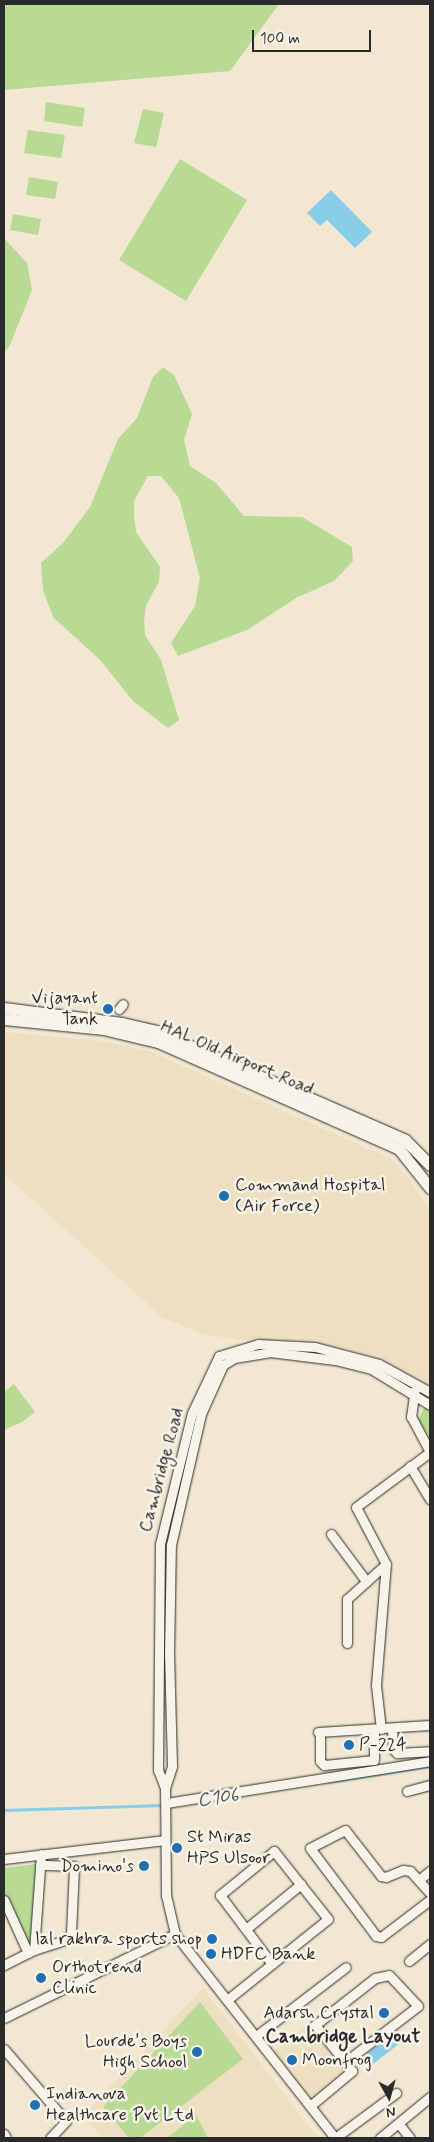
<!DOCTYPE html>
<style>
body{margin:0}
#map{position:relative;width:434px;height:2142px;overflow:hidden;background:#f2e7d1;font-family:Mynerve,sans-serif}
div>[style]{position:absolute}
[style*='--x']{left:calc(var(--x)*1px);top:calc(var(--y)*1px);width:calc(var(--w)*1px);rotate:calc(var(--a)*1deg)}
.built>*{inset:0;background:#efdfc1}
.green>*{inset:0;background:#b8da94}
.water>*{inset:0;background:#88cee9}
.stream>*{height:2.5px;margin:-1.25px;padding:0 1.25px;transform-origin:1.25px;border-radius:1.25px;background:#88cee9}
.roads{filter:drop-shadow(0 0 1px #2b2b2b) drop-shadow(0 0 1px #2b2b2b)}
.minor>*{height:9px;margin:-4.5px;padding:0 4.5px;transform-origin:4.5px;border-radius:4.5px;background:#f7f3e8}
.major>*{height:11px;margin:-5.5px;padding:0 5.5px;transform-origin:5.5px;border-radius:5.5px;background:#f7f3e8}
.dots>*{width:14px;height:14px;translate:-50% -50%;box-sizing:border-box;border:2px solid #f7f3e8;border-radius:50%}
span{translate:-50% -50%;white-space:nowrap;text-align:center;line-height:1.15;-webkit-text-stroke:5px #f7f3e8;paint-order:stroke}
.poi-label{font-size:18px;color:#2b2b2b}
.right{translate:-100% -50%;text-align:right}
.left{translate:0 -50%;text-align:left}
.street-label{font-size:18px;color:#2b2b2b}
.water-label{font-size:19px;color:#42545a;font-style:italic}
.neighbourhood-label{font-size:19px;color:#2b2b2b;font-weight:700}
.frame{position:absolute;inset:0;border:5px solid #2b2b2b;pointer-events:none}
.north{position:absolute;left:364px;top:2072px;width:50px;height:50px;-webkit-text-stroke:4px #f7f3e8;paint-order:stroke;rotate:173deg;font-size:14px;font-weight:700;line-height:20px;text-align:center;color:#2b2b2b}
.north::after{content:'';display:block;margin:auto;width:18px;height:22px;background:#2b2b2b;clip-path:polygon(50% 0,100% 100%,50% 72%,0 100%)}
.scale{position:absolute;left:252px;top:30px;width:119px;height:22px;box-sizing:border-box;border:2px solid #2b2b2b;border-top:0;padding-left:6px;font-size:15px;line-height:18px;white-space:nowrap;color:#2b2b2b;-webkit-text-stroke:4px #f7f3e8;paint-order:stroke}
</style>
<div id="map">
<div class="built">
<i style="clip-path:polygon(4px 1032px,102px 1041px,149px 1051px,391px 1159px,411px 1181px,430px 1211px,430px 1386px,382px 1360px,358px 1352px,316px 1343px,248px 1341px,203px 1334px,162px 1317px,4px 1174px)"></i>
<i style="clip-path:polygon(203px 1988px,303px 2119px,318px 2138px,104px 2138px,82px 2116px)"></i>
<i style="clip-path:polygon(309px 2023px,348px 2071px,311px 2100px,272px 2052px)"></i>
</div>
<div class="green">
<i style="clip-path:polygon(4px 4px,279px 4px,230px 71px,4px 90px)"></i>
<i style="clip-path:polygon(46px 102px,85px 108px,82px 127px,44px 121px)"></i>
<i style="clip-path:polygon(143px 109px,164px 113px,156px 147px,134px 143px)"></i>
<i style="clip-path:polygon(28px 130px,65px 135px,61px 158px,24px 153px)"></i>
<i style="clip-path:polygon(180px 159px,247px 200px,186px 301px,119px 260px)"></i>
<i style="clip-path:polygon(29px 177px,58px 182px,55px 199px,26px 195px)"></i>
<i style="clip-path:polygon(13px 214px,41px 219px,38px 235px,10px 230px)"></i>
<i style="clip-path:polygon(4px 238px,27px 263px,32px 290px,10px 345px,4px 353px)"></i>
<i style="clip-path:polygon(163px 367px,174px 375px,192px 414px,184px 440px,190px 466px,216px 483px,244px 516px,302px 517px,352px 547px,353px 561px,334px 581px,296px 598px,247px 630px,178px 656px,171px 643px,195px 606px,200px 578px,179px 498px,161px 476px,148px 476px,134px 501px,134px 516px,136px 532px,160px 567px,159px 581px,146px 606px,144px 621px,145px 635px,161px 660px,179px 720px,168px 728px,133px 701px,100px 660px,53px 617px,43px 590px,41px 563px,63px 543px,90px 507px,118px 439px,137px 418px,153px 377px)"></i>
<i style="clip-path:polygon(14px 1384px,35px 1412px,22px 1422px,4px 1430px,4px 1392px)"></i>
<i style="clip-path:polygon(427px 1402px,430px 1404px,430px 1436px,417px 1422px)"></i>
<i style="clip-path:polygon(36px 1864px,31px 1948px,4px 1893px,4px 1868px)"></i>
<i style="clip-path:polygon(200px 2002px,243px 2059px,140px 2138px,129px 2138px,103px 2107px)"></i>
<i style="clip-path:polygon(196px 2115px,208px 2138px,167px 2138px)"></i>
</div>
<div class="water">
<i style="clip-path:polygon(331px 190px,372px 232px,355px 248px,327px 220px,320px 226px,307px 213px)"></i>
<i style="clip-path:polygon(398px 2030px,405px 2039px,373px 2064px,366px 2054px)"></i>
</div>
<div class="stream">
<i style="--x:328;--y:1782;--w:103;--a:-8.9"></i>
<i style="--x:4;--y:1810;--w:160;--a:-1.8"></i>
</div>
<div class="roads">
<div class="minor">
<i style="--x:119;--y:1009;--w:6;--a:-51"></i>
<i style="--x:410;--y:1466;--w:39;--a:59"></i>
<i style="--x:331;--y:1534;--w:59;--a:53.3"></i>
<i style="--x:347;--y:1643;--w:44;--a:-90"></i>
<i style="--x:347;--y:1599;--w:52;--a:-41.9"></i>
<i style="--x:392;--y:1728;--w:21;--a:87"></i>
<i style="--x:393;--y:1749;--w:6;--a:45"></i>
<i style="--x:397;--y:1753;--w:33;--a:-3"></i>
<i style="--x:381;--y:1729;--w:44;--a:-96.5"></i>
<i style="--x:376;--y:1685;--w:121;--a:-85.3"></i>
<i style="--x:386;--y:1564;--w:64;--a:-117.8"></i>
<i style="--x:356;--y:1507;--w:92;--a:-36.6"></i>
<i style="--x:430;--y:1452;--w:40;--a:-118"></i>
<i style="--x:411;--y:1417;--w:27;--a:-82"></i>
<i style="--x:318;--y:1732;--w:112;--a:-3.6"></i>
<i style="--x:320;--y:1732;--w:29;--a:90"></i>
<i style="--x:320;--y:1761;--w:6;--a:45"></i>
<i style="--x:324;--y:1765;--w:50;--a:-5.7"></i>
<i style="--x:374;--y:1760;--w:31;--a:-90"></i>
<i style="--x:165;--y:1788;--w:23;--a:-72"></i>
<i style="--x:172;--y:1766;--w:111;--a:-91.5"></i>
<i style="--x:169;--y:1655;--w:110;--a:-89"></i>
<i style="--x:171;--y:1545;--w:134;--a:-77.1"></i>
<i style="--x:201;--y:1414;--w:54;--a:-65.8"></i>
<i style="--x:223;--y:1365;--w:13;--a:-32"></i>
<i style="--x:234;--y:1358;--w:36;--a:-9"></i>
<i style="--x:270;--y:1352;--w:65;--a:7"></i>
<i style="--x:335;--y:1360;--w:37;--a:14"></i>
<i style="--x:371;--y:1369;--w:69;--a:31.4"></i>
<i style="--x:407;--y:1791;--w:24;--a:-15"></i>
<i style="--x:166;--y:1803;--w:267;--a:-9"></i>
<i style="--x:4;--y:1859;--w:162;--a:-6.7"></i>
<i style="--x:420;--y:1879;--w:13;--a:-39"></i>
<i style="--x:430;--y:1893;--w:30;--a:-132"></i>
<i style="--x:410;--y:1871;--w:7;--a:-172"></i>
<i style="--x:403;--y:1870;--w:18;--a:158"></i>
<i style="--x:386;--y:1877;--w:5;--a:-169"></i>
<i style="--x:381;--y:1876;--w:58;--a:-128"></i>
<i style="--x:345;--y:1830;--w:39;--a:153"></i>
<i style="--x:310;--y:1848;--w:110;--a:53.1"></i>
<i style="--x:376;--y:1936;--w:5;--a:11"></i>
<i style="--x:381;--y:1937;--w:61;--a:-37.1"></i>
<i style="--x:4;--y:1900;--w:58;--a:65.6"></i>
<i style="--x:28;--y:1953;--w:7;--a:-27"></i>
<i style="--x:34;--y:1950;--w:96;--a:-85.8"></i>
<i style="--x:246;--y:1929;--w:71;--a:-39.3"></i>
<i style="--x:34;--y:1950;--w:35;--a:-18"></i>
<i style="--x:67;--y:1939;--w:7;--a:-56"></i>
<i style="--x:71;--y:1933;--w:67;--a:-87.4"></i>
<i style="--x:74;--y:1866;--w:34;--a:-178"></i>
<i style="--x:409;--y:1961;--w:27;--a:-39"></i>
<i style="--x:4;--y:1965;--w:27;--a:-27"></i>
<i style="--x:227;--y:2000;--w:129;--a:-38.7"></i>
<i style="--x:328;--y:1919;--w:87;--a:-128.5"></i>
<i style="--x:274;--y:1851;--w:70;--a:140.8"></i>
<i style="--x:220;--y:1895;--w:86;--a:53"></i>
<i style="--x:4;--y:2018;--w:191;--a:-26.2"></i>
<i style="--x:256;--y:2036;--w:113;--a:-37.5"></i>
<i style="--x:4;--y:2049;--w:95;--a:49.3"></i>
<i style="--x:66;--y:2121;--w:23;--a:133"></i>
<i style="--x:310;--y:2106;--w:55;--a:-39.8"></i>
<i style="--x:352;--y:2071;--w:11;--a:-128"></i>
<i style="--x:345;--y:2062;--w:48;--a:-129"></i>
<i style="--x:315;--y:2025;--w:76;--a:-38.1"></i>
<i style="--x:375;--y:1978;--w:14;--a:-12"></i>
<i style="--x:389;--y:1975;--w:42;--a:46.9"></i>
<i style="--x:418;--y:2006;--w:92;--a:142.5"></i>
<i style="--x:399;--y:2124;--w:18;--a:52"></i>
<i style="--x:4;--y:2134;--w:4;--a:63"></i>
<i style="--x:335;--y:2138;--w:259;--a:-128.1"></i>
<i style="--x:175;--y:1934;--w:39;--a:-103"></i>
<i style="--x:166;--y:1896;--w:108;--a:-90.5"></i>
<i style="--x:165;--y:1788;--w:19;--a:-111"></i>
<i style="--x:158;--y:1770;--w:226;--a:-89.5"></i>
<i style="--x:160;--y:1544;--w:135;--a:-76.3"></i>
<i style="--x:192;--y:1413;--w:63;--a:-64.7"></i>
<i style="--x:219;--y:1356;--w:41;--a:-17.1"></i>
<i style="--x:258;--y:1344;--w:57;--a:3"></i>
<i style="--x:315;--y:1347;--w:66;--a:14.9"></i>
<i style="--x:379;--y:1364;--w:58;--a:28.8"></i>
<i style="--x:335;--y:2138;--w:76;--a:-36.4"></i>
<i style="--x:380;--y:2138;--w:65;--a:-39.4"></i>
</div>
<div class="major">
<i style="--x:4;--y:1008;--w:119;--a:7.2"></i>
<i style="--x:122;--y:1023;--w:35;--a:13"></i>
<i style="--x:156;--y:1031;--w:272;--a:23.6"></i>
<i style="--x:405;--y:1140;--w:35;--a:45"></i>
<i style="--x:4;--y:1019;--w:100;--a:5.8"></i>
<i style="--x:103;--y:1029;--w:57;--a:13.3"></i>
<i style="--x:158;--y:1042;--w:264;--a:23.9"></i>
<i style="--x:399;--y:1149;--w:50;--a:51.5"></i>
</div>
</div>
<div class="dots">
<i style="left:108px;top:1009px;background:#1f6fb2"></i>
<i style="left:224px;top:1196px;background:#1f6fb2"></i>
<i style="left:349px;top:1745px;background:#1f6fb2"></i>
<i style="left:177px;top:1848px;background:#1f6fb2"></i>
<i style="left:144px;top:1866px;background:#1f6fb2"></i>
<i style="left:212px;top:1939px;background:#1f6fb2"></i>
<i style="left:211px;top:1954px;background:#1f6fb2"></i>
<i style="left:41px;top:1978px;background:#1f6fb2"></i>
<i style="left:384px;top:2013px;background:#1f6fb2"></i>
<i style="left:197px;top:2052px;background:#1f6fb2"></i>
<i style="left:292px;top:2060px;background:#1f6fb2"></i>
<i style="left:35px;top:2105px;background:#1f6fb2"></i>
</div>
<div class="poi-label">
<span class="right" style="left:98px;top:1009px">Vijayant<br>Tank</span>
<span class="left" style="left:235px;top:1196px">Command Hospital<br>(Air Force)</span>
<span class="left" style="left:359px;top:1745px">P-224</span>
<span class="left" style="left:187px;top:1848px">St Miras<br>HPS Ulsoor</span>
<span class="right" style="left:134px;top:1866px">Domino's</span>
<span class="right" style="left:202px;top:1939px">lal rakhra sports shop</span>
<span class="left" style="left:221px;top:1954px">HDFC Bank</span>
<span class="left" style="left:52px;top:1978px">Orthotrend<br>Clinic</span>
<span class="right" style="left:374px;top:2013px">Adarsh Crystal</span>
<span class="right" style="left:187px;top:2052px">Lourde's Boys<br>High School</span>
<span class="left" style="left:302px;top:2060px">Moonfrog</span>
<span class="left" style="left:46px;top:2105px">Indianova<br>Healthcare Pvt Ltd</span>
</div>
<div class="street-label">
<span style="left:237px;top:1058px;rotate:23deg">HAL Old Airport Road</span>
<span style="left:162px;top:1470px;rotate:-75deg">Cambridge Road</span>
</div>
<div class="water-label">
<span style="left:218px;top:1798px;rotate:-9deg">C106</span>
</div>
<div class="neighbourhood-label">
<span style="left:343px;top:2037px">Cambridge Layout</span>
</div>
<div class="frame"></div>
<div class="north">N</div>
<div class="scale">100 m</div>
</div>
